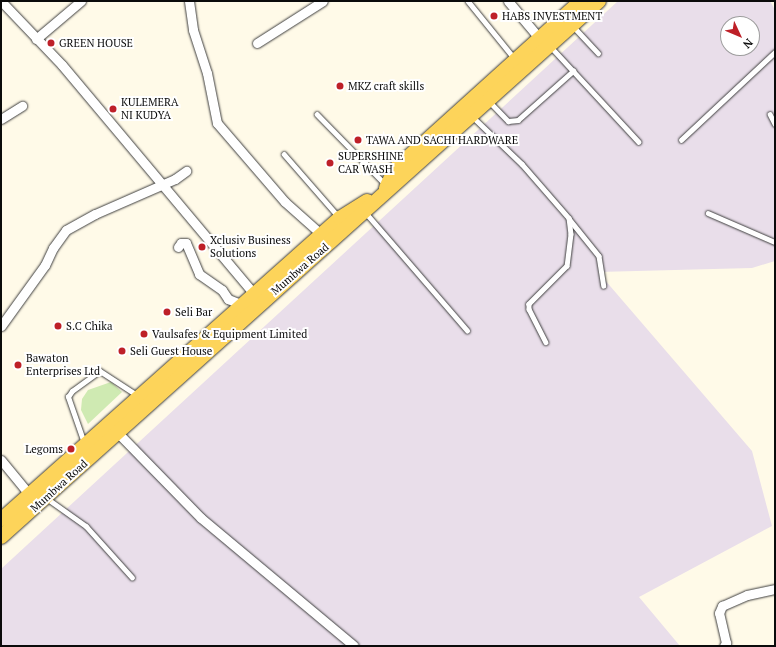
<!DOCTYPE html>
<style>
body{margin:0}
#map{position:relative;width:776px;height:647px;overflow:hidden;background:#fffae8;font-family:"PT Serif",serif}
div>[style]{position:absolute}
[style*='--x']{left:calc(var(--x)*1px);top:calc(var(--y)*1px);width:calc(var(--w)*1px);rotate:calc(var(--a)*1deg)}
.industrial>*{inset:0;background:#e9deea}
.green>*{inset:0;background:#cfeab2}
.roads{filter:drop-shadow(0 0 1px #3e3e3e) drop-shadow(0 0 1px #3e3e3e)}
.service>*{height:4.5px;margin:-2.25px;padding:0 2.25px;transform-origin:2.25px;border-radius:2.25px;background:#fff}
.minor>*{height:9px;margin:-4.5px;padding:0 4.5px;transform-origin:4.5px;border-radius:4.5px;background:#fff}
.primary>*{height:14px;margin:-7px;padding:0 7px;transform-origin:7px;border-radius:7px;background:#fdd45a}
.dots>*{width:11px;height:11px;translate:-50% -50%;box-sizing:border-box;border:2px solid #fff;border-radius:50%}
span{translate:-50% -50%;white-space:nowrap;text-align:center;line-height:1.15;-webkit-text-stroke:4px #fff;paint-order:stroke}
.poi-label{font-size:11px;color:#0b0b0b}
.left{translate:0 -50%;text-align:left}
.right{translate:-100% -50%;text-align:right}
.street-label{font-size:11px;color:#0b0b0b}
.frame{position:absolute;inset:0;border:2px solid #0b0b0b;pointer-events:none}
.north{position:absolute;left:720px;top:16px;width:40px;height:40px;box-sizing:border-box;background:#fff;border:1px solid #9d9d9d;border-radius:50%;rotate:134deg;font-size:11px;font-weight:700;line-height:16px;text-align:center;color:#0b0b0b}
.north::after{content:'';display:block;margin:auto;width:14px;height:18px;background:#be2028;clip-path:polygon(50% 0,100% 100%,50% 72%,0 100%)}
</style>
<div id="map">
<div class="industrial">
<i style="clip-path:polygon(evenodd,618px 1px,770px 1px,775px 10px,775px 261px,752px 268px,598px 272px,752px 451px,772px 526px,639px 597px,680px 646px,1px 646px,1px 569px,618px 1px,728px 24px,752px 24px,752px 48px,728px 48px,728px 24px)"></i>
</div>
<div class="green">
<i style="clip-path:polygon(111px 382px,122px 392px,88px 424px,81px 410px,82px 399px,88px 390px)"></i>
</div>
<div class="roads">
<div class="service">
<i style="--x:468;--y:1;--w:75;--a:51"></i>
<i style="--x:573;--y:26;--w:37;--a:47"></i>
<i style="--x:551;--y:47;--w:129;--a:47.2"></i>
<i style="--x:489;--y:101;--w:28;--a:46"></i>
<i style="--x:508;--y:121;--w:10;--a:-6"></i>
<i style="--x:518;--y:120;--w:74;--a:-41.7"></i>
<i style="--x:317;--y:114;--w:98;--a:45.8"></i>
<i style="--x:770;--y:114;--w:11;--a:63"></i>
<i style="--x:473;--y:117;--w:68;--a:43.8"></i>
<i style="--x:522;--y:164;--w:72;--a:49"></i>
<i style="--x:569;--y:218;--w:16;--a:83"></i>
<i style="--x:571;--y:234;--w:32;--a:97"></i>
<i style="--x:567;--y:266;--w:54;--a:135"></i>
<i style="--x:529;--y:304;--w:5;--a:90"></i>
<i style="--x:529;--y:309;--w:37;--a:63"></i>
<i style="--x:681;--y:140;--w:129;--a:-43.1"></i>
<i style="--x:284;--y:154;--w:84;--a:48.9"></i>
<i style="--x:366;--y:213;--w:155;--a:49.2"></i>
<i style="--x:708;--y:213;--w:73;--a:23.4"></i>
<i style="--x:570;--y:220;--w:46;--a:51.1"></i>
<i style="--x:599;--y:256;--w:30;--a:81"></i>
<i style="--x:84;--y:443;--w:49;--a:-109.2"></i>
<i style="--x:68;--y:397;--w:7;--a:-56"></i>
<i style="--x:72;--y:391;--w:34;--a:-36"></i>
<i style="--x:100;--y:371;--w:44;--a:33"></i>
<i style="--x:48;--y:499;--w:47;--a:35.4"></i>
<i style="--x:86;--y:526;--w:69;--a:48"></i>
</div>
<div class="minor">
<i style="--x:1;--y:1;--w:88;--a:46.4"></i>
<i style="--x:62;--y:65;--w:299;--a:50"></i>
<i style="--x:189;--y:1;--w:29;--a:82"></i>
<i style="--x:193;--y:30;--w:45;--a:72"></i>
<i style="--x:207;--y:73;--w:51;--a:78.7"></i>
<i style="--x:217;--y:123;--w:104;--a:49.3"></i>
<i style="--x:285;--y:202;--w:50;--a:41.7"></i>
<i style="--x:508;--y:1;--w:50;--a:49.9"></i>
<i style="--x:36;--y:39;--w:59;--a:-40.2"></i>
<i style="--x:257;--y:43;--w:78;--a:-32.5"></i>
<i style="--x:1;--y:119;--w:25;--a:-32"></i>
<i style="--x:178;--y:247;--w:5;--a:-53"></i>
<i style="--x:181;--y:243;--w:5;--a:0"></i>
<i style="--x:186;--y:243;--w:34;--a:67"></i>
<i style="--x:199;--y:274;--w:28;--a:35"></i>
<i style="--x:222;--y:290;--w:11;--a:56"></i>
<i style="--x:228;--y:299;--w:16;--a:22"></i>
<i style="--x:1;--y:326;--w:75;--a:-54.2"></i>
<i style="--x:45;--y:265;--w:19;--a:-65"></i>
<i style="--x:53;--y:248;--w:22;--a:-54"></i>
<i style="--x:66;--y:230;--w:33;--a:-29"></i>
<i style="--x:95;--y:214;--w:87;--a:-23.6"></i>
<i style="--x:175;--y:179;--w:14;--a:-36"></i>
<i style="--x:117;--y:432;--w:120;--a:45.7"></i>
<i style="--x:201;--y:518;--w:199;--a:39.9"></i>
<i style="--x:1;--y:460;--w:50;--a:50.6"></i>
<i style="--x:724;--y:646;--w:4;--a:-56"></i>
<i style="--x:726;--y:643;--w:31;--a:-103"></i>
<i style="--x:719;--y:613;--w:8;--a:-67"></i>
<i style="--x:722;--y:606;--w:27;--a:-24"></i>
<i style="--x:747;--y:595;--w:29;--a:-12"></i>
</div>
<div class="primary">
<i style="--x:386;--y:188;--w:21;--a:-65"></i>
<i style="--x:395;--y:169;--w:251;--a:-42.1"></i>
<i style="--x:1;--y:520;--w:454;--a:-41.7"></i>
<i style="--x:340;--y:218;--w:32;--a:-32"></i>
<i style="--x:1;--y:537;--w:803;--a:-41.87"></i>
</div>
</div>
<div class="dots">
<i style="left:494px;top:16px;background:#be2028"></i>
<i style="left:51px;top:43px;background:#be2028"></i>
<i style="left:340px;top:86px;background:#be2028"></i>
<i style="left:113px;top:109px;background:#be2028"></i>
<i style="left:358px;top:140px;background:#be2028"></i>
<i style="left:330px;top:163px;background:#be2028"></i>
<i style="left:202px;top:247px;background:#be2028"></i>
<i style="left:167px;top:312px;background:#be2028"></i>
<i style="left:58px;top:326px;background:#be2028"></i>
<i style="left:144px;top:334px;background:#be2028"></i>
<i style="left:122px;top:351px;background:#be2028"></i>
<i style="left:18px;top:365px;background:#be2028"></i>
<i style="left:71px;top:449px;background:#be2028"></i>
</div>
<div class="poi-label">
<span class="left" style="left:502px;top:16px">HABS INVESTMENT</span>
<span class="left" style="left:59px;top:43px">GREEN HOUSE</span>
<span class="left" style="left:348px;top:86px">MKZ craft skills</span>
<span class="left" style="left:121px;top:109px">KULEMERA<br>NI KUDYA</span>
<span class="left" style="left:366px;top:140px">TAWA AND SACHI HARDWARE</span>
<span class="left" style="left:338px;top:163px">SUPERSHINE<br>CAR WASH</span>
<span class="left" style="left:210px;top:247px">Xclusiv Business<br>Solutions</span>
<span class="left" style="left:175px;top:312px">Seli Bar</span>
<span class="left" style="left:66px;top:326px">S.C Chika</span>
<span class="left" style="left:152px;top:334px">Vaulsafes &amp; Equipment Limited</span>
<span class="left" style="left:130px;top:351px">Seli Guest House</span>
<span class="left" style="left:26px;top:365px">Bawaton<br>Enterprises Ltd</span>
<span class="right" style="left:63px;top:449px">Legoms</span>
</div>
<div class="street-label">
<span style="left:300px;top:269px;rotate:-41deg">Mumbwa Road</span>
<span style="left:59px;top:486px;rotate:-42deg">Mumbwa Road</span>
</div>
<div class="frame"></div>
<div class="north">N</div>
</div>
